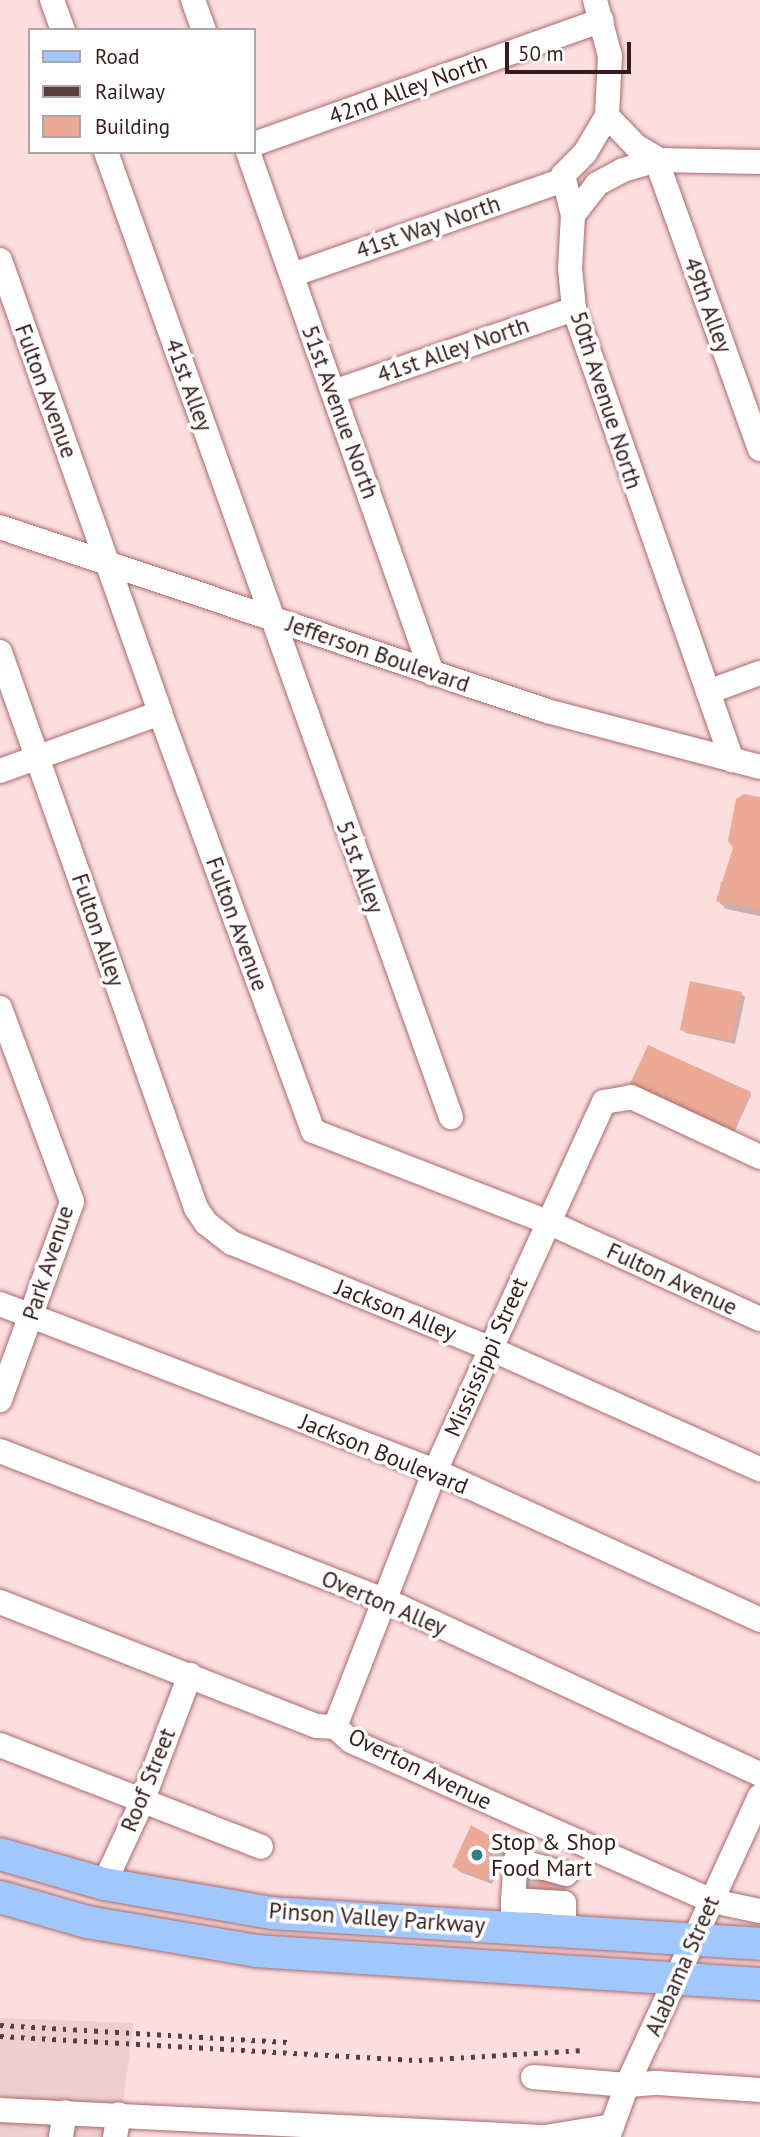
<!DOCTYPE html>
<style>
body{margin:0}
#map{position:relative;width:760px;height:2137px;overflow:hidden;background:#fcdedf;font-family:"PT Sans",sans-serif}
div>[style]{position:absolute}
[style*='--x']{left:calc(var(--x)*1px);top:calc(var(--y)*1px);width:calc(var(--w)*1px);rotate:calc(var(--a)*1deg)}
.built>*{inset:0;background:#eecece}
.shadow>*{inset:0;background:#0003}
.building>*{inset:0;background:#eba996}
.minor-tunnel>*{height:24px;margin-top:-12px;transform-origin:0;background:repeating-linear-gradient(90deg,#d4b7b8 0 24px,transparent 0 36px)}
.roads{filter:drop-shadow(0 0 2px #aa6a6d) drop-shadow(0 0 2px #aa6a6d)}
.minor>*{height:24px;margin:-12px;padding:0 12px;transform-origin:12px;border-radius:12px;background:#fff}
.major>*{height:32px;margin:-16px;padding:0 16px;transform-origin:16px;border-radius:16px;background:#a1c8fd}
.rail>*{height:5px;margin-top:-2.5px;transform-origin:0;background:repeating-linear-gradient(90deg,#593e3f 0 3.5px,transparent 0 10.5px)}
.dots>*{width:19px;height:19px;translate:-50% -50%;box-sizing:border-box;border:4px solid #fff;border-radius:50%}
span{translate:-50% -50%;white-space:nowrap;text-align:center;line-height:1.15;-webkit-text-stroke:7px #fff;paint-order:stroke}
.street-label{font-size:23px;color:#361c1d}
.poi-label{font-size:23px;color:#361c1d}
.left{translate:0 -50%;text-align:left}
.legend{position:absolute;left:28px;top:28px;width:228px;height:126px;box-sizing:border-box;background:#fff;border:2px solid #afa4a5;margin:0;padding:9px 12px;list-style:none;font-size:21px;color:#361c1d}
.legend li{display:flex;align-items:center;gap:14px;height:35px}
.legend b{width:35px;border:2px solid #afa4a5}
.scale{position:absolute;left:505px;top:42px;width:126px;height:32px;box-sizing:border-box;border:4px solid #361c1d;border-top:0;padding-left:9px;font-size:21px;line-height:24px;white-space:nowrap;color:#361c1d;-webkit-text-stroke:5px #fff;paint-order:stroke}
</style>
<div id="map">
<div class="built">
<i style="clip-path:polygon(0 2018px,134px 2023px,118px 2137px,0 2137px)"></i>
</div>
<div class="shadow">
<i style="clip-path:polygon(760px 799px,760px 916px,726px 909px,718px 901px,721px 882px,726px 883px)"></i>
<i style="clip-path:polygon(741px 994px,745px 997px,735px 1044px,686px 1033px,682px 1030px)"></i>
<i style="clip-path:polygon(632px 1089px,750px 1094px,751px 1095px,733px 1135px)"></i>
<i style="clip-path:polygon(501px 1844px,507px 1850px,492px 1884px,460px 1872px,454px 1866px)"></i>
</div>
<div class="building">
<i style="clip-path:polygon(744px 794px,760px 797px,760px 910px,716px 901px,733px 848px,728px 841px,736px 799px)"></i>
<i style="clip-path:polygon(690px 981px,742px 992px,732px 1041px,680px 1030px)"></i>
<i style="clip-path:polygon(648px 1045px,751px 1092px,731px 1135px,628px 1088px)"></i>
<i style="clip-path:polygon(471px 1825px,502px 1843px,486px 1880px,452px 1867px)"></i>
<i style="clip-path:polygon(527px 1874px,557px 1877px,556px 1895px,525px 1893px)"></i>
</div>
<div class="minor-tunnel">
<i style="--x:515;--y:1877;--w:51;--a:4.5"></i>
</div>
<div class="roads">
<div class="minor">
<i style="--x:52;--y:0;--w:32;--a:70"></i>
<i style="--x:193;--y:0;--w:32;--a:70"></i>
<i style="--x:595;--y:0;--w:58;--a:75"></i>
<i style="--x:610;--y:56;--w:60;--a:92.9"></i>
<i style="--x:607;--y:116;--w:43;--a:120.7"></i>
<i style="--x:585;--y:153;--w:31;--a:135"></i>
<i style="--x:563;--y:175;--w:41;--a:76"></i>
<i style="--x:573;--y:215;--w:53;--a:93.2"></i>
<i style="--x:570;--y:268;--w:41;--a:84.4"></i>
<i style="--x:574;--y:309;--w:478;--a:70.7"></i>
<i style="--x:607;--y:116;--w:42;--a:46"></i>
<i style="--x:636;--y:146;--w:27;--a:31"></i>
<i style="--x:659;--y:160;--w:13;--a:81"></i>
<i style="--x:661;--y:173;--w:293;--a:70.3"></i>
<i style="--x:254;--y:144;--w:369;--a:-19.6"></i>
<i style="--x:106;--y:152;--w:1025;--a:70.33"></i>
<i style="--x:248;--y:152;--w:553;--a:70.55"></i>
<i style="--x:573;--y:215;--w:39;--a:-52"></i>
<i style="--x:597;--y:184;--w:30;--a:-28"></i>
<i style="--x:623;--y:170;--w:37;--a:-16"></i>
<i style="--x:659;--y:160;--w:101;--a:1.1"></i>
<i style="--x:0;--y:260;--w:480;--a:70.5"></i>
<i style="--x:160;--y:713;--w:445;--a:69.9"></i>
<i style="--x:313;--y:1131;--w:252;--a:21.2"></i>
<i style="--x:548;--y:1222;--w:233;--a:24.6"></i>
<i style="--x:292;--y:275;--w:288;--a:-19.3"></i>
<i style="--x:333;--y:392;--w:255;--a:-19"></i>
<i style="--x:0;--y:527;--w:577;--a:18.59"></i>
<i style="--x:547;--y:711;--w:220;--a:14.7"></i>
<i style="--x:0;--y:652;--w:590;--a:70.58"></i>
<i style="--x:196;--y:1208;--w:18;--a:56"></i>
<i style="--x:206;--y:1223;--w:33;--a:38"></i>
<i style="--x:232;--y:1243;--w:278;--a:22.2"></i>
<i style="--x:489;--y:1348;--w:297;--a:24.1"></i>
<i style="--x:708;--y:692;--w:55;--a:-20.1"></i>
<i style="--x:0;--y:771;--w:170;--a:-19.9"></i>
<i style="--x:0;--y:1008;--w:207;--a:69.6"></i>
<i style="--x:72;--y:1202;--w:211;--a:110"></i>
<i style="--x:0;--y:1304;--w:466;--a:21"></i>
<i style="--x:435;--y:1471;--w:358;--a:24.6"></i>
<i style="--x:0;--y:1451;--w:415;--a:21.2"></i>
<i style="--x:387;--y:1601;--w:411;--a:24.9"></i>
<i style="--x:0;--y:1602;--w:340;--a:21.4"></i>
<i style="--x:317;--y:1726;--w:18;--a:3"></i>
<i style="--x:335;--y:1727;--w:21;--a:41"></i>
<i style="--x:351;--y:1741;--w:395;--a:23.9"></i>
<i style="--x:712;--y:1901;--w:49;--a:11.8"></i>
<i style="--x:335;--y:1727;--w:275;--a:-68.7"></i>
<i style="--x:435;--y:1471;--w:406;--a:-65.4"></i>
<i style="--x:604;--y:1102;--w:27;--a:-10"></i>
<i style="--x:631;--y:1097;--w:142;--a:24.9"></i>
<i style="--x:0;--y:1745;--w:280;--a:21.3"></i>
<i style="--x:104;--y:1884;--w:90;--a:-65.1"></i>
<i style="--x:142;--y:1802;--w:136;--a:-69.3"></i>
<i style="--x:513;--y:1900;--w:40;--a:-85.7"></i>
<i style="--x:516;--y:1860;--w:52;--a:15.6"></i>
<i style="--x:513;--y:1927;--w:27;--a:-90"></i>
<i style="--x:513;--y:1900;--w:51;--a:3.4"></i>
<i style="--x:564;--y:1903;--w:27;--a:90"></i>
<i style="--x:533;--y:2077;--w:94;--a:4.9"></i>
<i style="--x:627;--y:2085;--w:31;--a:-4"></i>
<i style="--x:658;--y:2083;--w:102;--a:3.9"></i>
<i style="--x:0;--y:2110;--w:543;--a:2.85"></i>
<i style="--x:61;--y:2137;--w:25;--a:-81"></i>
<i style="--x:115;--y:2137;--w:23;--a:-80"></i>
<i style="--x:545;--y:2137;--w:68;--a:-9.3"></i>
<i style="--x:608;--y:2137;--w:55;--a:-69.9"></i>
<i style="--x:627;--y:2085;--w:318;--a:-65.3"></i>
</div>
<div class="major">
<i style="--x:0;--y:1854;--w:108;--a:16.1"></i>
<i style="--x:104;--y:1884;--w:170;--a:9.8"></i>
<i style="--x:272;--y:1913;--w:489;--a:3.6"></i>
<i style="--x:0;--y:1897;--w:91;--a:16"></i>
<i style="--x:87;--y:1922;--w:171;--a:9.7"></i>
<i style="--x:256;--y:1951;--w:505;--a:3.75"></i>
</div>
</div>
<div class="rail">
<i style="--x:0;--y:2025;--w:288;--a:3.4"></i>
<i style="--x:0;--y:2036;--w:420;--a:3.3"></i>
<i style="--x:419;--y:2060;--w:165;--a:-3.5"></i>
</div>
<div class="dots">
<i style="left:477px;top:1855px;background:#367f80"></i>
</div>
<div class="street-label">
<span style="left:408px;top:89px;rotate:-20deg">42nd Alley North</span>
<span style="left:428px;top:227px;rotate:-19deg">41st Way North</span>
<span style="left:708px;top:305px;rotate:70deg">49th Alley</span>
<span style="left:453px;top:350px;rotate:-19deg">41st Alley North</span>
<span style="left:189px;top:385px;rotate:70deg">41st Alley</span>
<span style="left:46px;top:391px;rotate:70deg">Fulton Avenue</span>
<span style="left:606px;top:400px;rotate:72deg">50th Avenue North</span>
<span style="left:340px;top:412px;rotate:70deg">51st Avenue North</span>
<span style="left:378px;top:654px;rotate:19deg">Jefferson Boulevard</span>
<span style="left:360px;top:867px;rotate:70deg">51st Alley</span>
<span style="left:237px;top:924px;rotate:70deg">Fulton Avenue</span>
<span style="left:98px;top:930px;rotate:71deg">Fulton Alley</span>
<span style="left:48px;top:1263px;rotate:-72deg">Park Avenue</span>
<span style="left:672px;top:1279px;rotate:25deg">Fulton Avenue</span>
<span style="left:396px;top:1310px;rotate:22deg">Jackson Alley</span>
<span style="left:486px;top:1357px;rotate:-66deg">Mississippi Street</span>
<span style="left:384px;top:1454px;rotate:22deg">Jackson Boulevard</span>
<span style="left:384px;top:1603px;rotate:23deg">Overton Alley</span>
<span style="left:420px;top:1769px;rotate:26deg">Overton Avenue</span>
<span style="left:148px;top:1780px;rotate:-68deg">Roof Street</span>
<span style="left:377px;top:1918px;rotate:4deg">Pinson Valley Parkway</span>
<span style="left:682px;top:1966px;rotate:-66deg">Alabama Street</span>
</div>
<div class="poi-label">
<span class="left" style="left:491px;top:1855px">Stop &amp; Shop<br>Food Mart</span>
</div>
<ul class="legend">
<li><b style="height:9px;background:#a1c8fd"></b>Road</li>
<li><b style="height:9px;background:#593e3f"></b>Railway</li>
<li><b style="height:19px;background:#eba996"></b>Building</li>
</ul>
<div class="scale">50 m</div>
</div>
